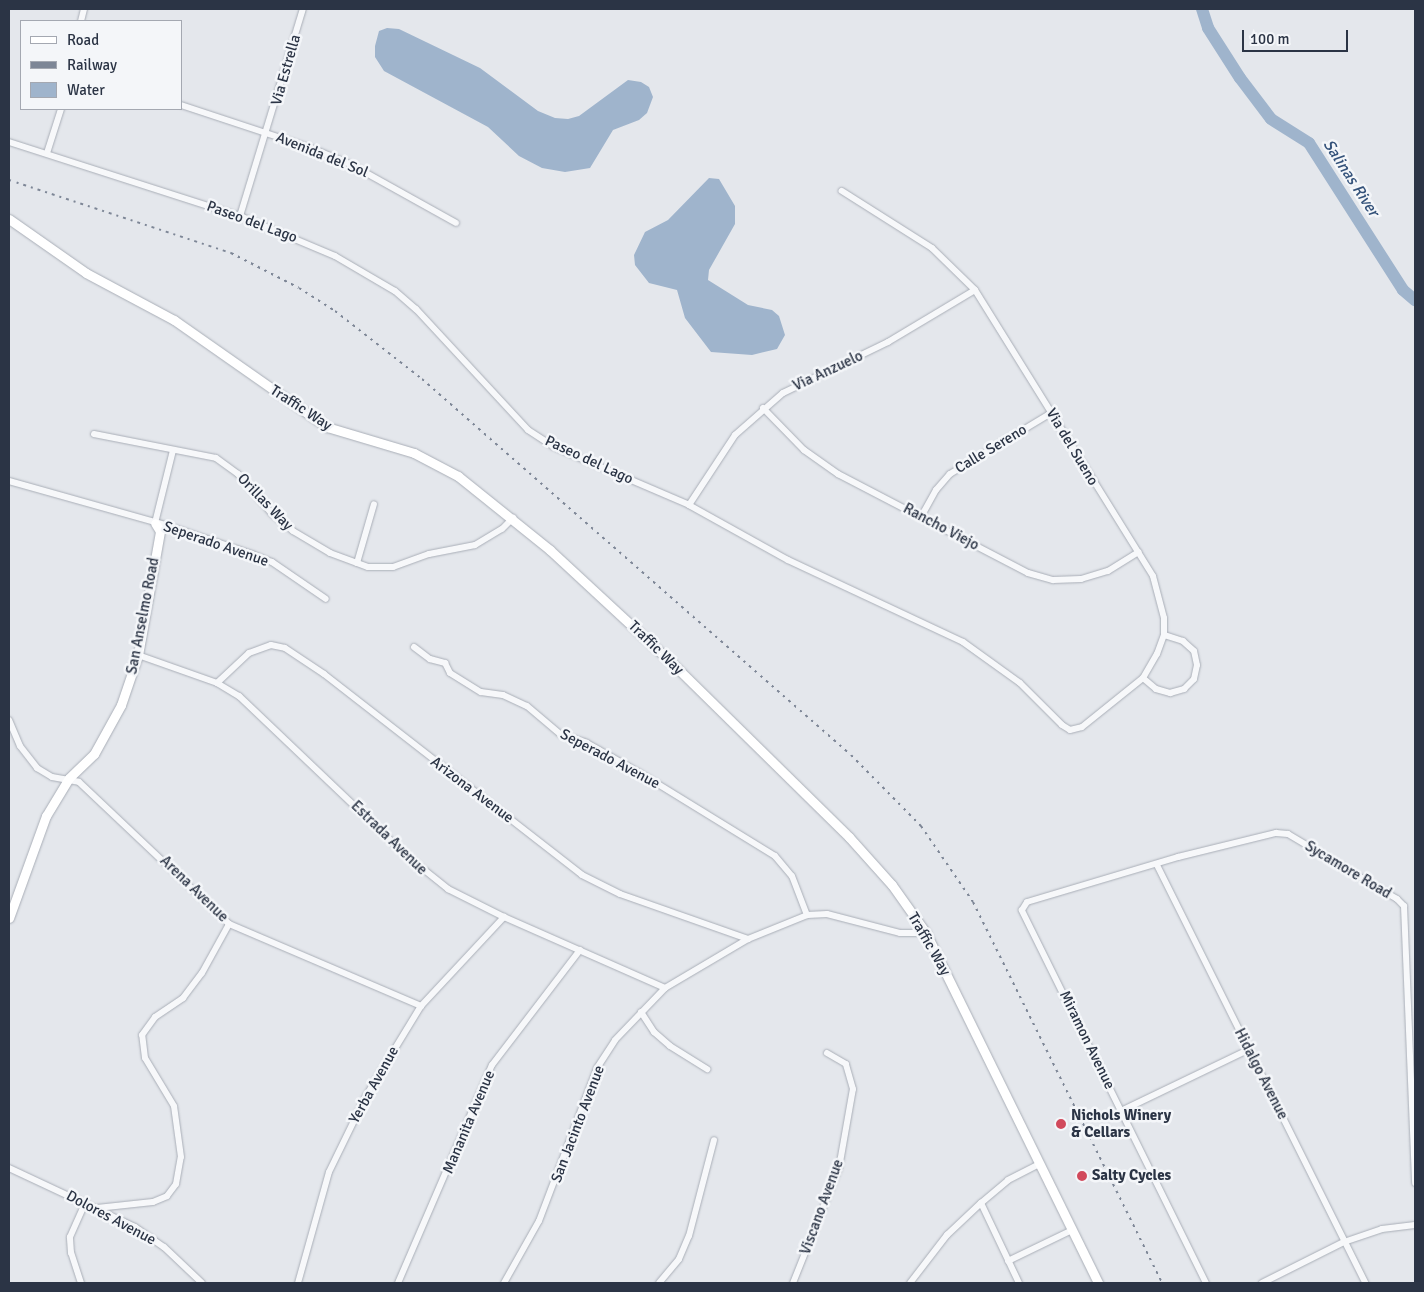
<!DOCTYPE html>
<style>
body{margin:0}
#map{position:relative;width:1424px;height:1292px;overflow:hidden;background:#e4e7ec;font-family:Signika,sans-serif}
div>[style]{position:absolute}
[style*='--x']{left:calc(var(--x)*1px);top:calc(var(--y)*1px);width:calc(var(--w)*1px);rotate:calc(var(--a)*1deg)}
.water>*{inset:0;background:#9fb4cc}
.river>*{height:12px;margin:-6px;padding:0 6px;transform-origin:6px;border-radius:6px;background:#9fb4cc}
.roads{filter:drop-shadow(0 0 1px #a9aeb7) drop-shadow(0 0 1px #a9aeb7)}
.street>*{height:6px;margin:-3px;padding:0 3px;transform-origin:3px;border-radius:3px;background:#f7f8fa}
.secondary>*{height:9px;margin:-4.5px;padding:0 4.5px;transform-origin:4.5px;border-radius:4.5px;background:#fff}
.rail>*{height:2px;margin-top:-1px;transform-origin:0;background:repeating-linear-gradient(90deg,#7d8696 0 2.5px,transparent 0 7.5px)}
.dots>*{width:14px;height:14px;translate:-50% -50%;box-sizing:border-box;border:2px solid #f4f6f9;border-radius:50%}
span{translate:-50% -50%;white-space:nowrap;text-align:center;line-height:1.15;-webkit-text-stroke:5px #f4f6f9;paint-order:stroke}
.street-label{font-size:15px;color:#2b3445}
.poi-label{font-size:15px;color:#2b3445;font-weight:700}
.left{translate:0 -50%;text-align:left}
.water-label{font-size:16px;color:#34527a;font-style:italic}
.frame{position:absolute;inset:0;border:10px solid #2b3445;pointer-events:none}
.legend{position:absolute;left:20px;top:20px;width:162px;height:90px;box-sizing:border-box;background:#f4f6f9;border:1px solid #a4a8b1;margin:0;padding:6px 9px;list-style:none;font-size:15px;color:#2b3445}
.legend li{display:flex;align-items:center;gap:10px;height:25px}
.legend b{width:25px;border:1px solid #a4a8b1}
.scale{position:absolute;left:1242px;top:30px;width:106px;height:22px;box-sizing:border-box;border:2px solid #2b3445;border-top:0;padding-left:6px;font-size:15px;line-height:18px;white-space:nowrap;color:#2b3445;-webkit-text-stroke:4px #f4f6f9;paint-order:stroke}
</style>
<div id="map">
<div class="water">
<i style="clip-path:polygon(387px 28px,399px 29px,480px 68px,538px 111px,555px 118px,568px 119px,579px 116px,628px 80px,641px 82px,649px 87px,653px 97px,647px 113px,639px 120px,613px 130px,590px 168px,565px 172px,542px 168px,519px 156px,488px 127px,384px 71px,375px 57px,375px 46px,379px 31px)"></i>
<i style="clip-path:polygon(709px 178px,719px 179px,735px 206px,735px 224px,709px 270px,708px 280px,748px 305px,772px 310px,779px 316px,785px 335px,777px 349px,752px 355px,711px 352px,685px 318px,677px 290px,649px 283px,635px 265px,634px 255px,645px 232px,668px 220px)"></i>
</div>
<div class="river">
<i style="--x:1202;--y:9;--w:20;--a:72"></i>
<i style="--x:1208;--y:28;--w:59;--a:57.4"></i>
<i style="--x:1240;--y:78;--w:51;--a:52.9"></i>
<i style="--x:1271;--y:119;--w:45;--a:32.3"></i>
<i style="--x:1309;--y:143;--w:174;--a:57.4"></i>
<i style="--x:1403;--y:290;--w:16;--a:40"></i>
</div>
<div class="roads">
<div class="street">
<i style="--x:81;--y:21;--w:12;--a:-76"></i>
<i style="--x:181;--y:105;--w:137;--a:18.3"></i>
<i style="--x:311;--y:148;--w:44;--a:22.5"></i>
<i style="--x:352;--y:165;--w:119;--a:29.1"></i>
<i style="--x:9;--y:142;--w:243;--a:17.8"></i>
<i style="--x:240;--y:216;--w:103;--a:22.8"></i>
<i style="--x:335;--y:256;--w:69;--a:30.3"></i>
<i style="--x:395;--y:291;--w:28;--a:41"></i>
<i style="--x:416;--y:309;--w:165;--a:47.2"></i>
<i style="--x:528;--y:430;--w:31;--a:33"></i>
<i style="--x:554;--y:447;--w:147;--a:23.2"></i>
<i style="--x:689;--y:505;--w:113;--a:29.1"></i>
<i style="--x:788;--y:560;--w:193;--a:25.1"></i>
<i style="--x:963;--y:642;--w:70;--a:35.7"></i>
<i style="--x:1020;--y:683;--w:59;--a:45"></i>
<i style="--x:1062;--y:725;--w:9;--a:32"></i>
<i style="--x:1070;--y:730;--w:12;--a:-14"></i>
<i style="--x:1082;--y:727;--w:78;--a:-38.8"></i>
<i style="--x:1143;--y:678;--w:28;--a:-60"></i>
<i style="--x:1157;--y:654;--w:20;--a:-70"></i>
<i style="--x:1164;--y:635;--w:17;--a:-90"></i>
<i style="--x:1164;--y:618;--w:43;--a:-104.7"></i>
<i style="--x:1153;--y:576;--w:337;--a:-121.9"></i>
<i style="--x:975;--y:290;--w:60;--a:-135.7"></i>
<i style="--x:932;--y:248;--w:107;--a:-147.7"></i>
<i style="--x:47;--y:153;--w:46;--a:-72.3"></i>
<i style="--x:240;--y:216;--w:216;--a:-73.1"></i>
<i style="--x:763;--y:408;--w:59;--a:45.7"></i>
<i style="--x:804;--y:450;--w:42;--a:35.2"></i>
<i style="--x:838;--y:474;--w:214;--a:27.5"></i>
<i style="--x:1028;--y:573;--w:26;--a:16"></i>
<i style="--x:1053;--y:580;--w:28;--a:-2"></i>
<i style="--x:1081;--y:579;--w:28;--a:-17"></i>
<i style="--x:1108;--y:571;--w:36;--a:-32"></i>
<i style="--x:94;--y:434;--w:124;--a:11.1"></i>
<i style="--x:216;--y:458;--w:27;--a:36"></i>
<i style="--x:238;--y:474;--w:52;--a:49.6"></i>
<i style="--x:272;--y:514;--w:27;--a:39"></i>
<i style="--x:293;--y:531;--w:43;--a:30.7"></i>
<i style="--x:330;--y:553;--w:40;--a:20.2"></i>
<i style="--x:368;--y:567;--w:25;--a:0"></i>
<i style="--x:393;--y:567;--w:38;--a:-20"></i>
<i style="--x:429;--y:554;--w:47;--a:-11.1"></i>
<i style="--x:475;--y:545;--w:31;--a:-31"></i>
<i style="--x:502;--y:529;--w:16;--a:-45"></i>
<i style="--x:9;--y:481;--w:163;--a:15.7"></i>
<i style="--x:166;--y:525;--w:91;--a:18.6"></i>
<i style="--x:252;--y:554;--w:22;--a:22"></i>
<i style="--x:272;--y:562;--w:65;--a:34.4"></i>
<i style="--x:689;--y:505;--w:84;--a:-56.7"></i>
<i style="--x:735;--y:435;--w:64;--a:-41.2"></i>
<i style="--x:783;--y:393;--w:117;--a:-25.9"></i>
<i style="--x:888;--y:342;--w:101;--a:-30.9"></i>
<i style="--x:921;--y:517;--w:31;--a:-61"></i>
<i style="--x:936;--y:490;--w:21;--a:-49"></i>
<i style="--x:950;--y:474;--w:118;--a:-31.1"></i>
<i style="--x:155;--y:523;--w:75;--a:-76.1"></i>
<i style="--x:357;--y:563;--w:61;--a:-73.9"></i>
<i style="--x:414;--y:647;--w:20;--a:37"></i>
<i style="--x:430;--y:659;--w:16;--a:15"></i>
<i style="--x:445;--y:663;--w:11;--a:63"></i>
<i style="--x:450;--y:673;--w:36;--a:32"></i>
<i style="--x:481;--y:692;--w:22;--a:8"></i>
<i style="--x:503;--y:695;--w:26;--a:25"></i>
<i style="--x:527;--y:706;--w:43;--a:40.3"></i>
<i style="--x:560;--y:734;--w:28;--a:18"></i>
<i style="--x:587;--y:743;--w:61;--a:29.5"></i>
<i style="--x:640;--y:773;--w:158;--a:31.6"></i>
<i style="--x:775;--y:856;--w:26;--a:50"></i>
<i style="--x:792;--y:876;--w:42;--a:69"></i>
<i style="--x:138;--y:655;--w:84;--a:19.5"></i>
<i style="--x:217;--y:683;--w:26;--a:31"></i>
<i style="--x:239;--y:696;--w:232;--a:43.6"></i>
<i style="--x:407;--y:856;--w:53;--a:38.8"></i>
<i style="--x:448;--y:889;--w:63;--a:26.6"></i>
<i style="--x:504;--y:917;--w:176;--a:23.8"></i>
<i style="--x:1143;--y:678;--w:17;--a:40"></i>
<i style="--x:1156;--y:689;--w:15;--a:16"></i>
<i style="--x:1170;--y:693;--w:15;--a:-16"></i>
<i style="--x:1184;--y:689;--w:14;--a:-45"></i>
<i style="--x:1194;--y:679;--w:14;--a:-78"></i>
<i style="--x:1197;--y:665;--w:14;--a:-102"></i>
<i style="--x:1194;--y:651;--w:15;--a:-138"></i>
<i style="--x:1183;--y:641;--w:20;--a:-162"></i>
<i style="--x:217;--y:683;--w:44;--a:-43.2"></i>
<i style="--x:249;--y:653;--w:23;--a:-20"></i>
<i style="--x:271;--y:645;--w:14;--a:12"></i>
<i style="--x:285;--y:648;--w:47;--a:33.7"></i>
<i style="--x:324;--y:674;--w:327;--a:37.9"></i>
<i style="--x:582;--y:875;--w:42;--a:26.6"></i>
<i style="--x:620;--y:894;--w:136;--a:19.4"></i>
<i style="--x:9;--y:720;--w:28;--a:67"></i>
<i style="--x:20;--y:746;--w:28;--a:52"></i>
<i style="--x:37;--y:768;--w:17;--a:31"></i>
<i style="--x:52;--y:777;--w:27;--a:10"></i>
<i style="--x:79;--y:782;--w:207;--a:43.4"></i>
<i style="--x:229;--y:924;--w:209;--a:23.1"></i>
<i style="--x:1157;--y:865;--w:467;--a:63.5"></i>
<i style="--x:641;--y:1012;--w:24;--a:57"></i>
<i style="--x:654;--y:1032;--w:21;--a:41"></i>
<i style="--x:670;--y:1046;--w:44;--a:31.9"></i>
<i style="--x:1121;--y:1111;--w:141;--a:-25.7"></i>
<i style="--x:9;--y:1168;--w:139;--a:25.1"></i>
<i style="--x:135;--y:1227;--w:35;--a:35"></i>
<i style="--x:164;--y:1247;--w:52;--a:43.5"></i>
<i style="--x:981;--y:1203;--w:89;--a:64.6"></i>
<i style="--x:97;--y:1208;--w:56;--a:-6.1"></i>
<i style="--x:153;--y:1202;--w:15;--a:-23"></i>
<i style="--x:167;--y:1196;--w:15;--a:-53"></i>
<i style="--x:176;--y:1184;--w:27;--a:-80"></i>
<i style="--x:181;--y:1157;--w:51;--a:-97.8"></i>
<i style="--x:174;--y:1106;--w:56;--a:-121.1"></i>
<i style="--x:145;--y:1058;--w:23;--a:-97"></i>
<i style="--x:142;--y:1035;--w:22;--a:-54"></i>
<i style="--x:155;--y:1017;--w:34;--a:-34"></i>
<i style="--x:183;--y:998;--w:31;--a:-53"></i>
<i style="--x:202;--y:973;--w:56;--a:-61.1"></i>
<i style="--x:1008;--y:1261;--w:71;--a:-25.8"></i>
<i style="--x:81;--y:1283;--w:32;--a:-108"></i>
<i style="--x:71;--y:1253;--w:16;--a:-94"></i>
<i style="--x:70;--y:1237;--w:36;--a:-66"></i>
<i style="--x:298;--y:1283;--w:115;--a:-74.4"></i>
<i style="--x:329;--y:1172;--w:85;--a:-64"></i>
<i style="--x:366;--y:1096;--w:105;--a:-58.6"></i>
<i style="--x:421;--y:1006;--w:122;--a:-47"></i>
<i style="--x:398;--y:1283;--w:237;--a:-66.7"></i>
<i style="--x:492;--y:1065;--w:145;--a:-52.6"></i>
<i style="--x:504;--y:1283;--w:71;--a:-60.6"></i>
<i style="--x:539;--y:1221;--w:164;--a:-69.2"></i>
<i style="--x:597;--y:1068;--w:33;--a:-57"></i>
<i style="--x:615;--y:1040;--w:72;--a:-46.1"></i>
<i style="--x:665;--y:988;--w:96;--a:-30.6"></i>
<i style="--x:748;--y:939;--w:64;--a:-22.1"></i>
<i style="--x:807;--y:915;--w:20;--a:-3"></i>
<i style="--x:827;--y:914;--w:75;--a:14.6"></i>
<i style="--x:900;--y:933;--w:26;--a:0"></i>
<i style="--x:659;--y:1283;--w:31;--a:-50"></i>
<i style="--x:679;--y:1259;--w:25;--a:-67"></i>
<i style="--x:689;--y:1236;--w:99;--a:-75.4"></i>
<i style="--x:793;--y:1283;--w:124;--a:-68.2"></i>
<i style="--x:839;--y:1168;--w:80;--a:-80"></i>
<i style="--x:853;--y:1089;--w:26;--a:-106"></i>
<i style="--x:846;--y:1064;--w:22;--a:-150"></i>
<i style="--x:910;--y:1283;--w:61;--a:-52.4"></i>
<i style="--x:947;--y:1235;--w:47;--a:-43.3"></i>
<i style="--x:981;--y:1203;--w:35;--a:-40"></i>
<i style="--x:1008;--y:1180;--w:36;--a:-27"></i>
<i style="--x:1206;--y:1283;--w:416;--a:-116.3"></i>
<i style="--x:1022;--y:910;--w:9;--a:-58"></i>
<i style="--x:1027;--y:902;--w:158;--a:-16.6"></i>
<i style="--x:1178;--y:857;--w:101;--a:-13.8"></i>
<i style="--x:1276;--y:833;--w:12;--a:5"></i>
<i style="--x:1288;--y:834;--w:127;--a:30.8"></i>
<i style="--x:1397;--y:899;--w:10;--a:45"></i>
<i style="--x:1404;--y:906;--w:277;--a:87.7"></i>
<i style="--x:1262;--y:1283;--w:92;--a:-26.6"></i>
<i style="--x:1344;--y:1242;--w:40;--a:-18.9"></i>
<i style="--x:1382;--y:1229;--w:33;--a:-7"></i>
</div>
<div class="secondary">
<i style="--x:9;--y:219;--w:94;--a:35"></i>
<i style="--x:86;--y:273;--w:100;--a:28.1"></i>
<i style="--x:174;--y:320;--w:187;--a:35"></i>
<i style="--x:327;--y:427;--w:91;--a:16.6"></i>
<i style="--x:414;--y:453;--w:50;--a:27.6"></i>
<i style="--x:458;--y:476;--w:118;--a:38.8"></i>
<i style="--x:550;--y:550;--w:166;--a:42.8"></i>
<i style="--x:672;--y:663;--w:248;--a:44.5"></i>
<i style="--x:849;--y:837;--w:64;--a:48.1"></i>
<i style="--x:892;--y:885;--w:59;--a:54.7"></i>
<i style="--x:926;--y:933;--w:390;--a:63.8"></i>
<i style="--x:9;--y:918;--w:109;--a:-70.1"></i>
<i style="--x:46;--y:816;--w:44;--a:-58.8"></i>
<i style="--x:69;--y:778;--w:35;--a:-44"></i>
<i style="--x:94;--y:754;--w:56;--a:-61.1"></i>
<i style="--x:121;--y:705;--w:53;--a:-71.2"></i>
<i style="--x:138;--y:655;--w:126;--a:-79.9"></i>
<i style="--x:160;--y:531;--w:9;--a:-122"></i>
</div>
</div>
<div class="rail">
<i style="--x:9;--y:180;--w:234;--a:18.2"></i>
<i style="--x:231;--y:253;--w:76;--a:27.2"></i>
<i style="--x:299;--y:288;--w:43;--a:32.6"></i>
<i style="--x:335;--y:311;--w:110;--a:38"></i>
<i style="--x:422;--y:379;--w:570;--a:41.23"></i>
<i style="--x:851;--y:755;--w:100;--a:45.4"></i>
<i style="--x:921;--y:826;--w:92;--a:55.6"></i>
<i style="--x:973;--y:902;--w:425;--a:63.6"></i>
</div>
<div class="dots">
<i style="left:1061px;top:1124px;background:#d1495b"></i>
<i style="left:1082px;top:1176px;background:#d1495b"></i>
</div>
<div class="street-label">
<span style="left:286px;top:70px;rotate:-74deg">Via Estrella</span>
<span style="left:322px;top:155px;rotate:22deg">Avenida del Sol</span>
<span style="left:252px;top:222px;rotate:20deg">Paseo del Lago</span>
<span style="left:828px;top:371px;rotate:-25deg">Via Anzuelo</span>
<span style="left:301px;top:408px;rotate:33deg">Traffic Way</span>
<span style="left:1072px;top:447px;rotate:59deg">Via del Sueno</span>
<span style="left:991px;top:449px;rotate:-31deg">Calle Sereno</span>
<span style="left:589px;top:460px;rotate:25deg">Paseo del Lago</span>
<span style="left:265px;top:502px;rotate:46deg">Orillas Way</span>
<span style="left:941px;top:527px;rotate:28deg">Rancho Viejo</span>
<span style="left:216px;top:544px;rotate:19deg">Seperado Avenue</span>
<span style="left:143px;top:616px;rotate:-79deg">San Anselmo Road</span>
<span style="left:656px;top:648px;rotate:44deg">Traffic Way</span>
<span style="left:610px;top:759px;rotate:28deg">Seperado Avenue</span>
<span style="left:472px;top:790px;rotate:37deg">Arizona Avenue</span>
<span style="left:389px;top:838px;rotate:44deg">Estrada Avenue</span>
<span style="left:1348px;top:870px;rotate:31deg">Sycamore Road</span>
<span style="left:194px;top:889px;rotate:44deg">Arena Avenue</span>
<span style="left:929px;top:944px;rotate:60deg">Traffic Way</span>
<span style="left:1087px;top:1040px;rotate:64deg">Miramon Avenue</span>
<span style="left:1261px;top:1074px;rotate:63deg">Hidalgo Avenue</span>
<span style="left:374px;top:1085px;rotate:-61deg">Yerba Avenue</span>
<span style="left:469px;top:1122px;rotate:-67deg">Mananita Avenue</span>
<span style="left:578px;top:1124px;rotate:-69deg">San Jacinto Avenue</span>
<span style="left:822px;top:1207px;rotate:-70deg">Viscano Avenue</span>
<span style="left:111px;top:1218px;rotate:28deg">Dolores Avenue</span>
</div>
<div class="poi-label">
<span class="left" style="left:1071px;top:1124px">Nichols Winery<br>&amp; Cellars</span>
<span class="left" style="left:1092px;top:1176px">Salty Cycles</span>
</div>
<div class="water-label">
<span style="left:1351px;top:178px;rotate:57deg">Salinas River</span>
</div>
<div class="frame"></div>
<ul class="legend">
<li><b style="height:6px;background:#fff"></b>Road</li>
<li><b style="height:6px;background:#7d8696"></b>Railway</li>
<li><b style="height:14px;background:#9fb4cc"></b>Water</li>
</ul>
<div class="scale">100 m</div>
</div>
